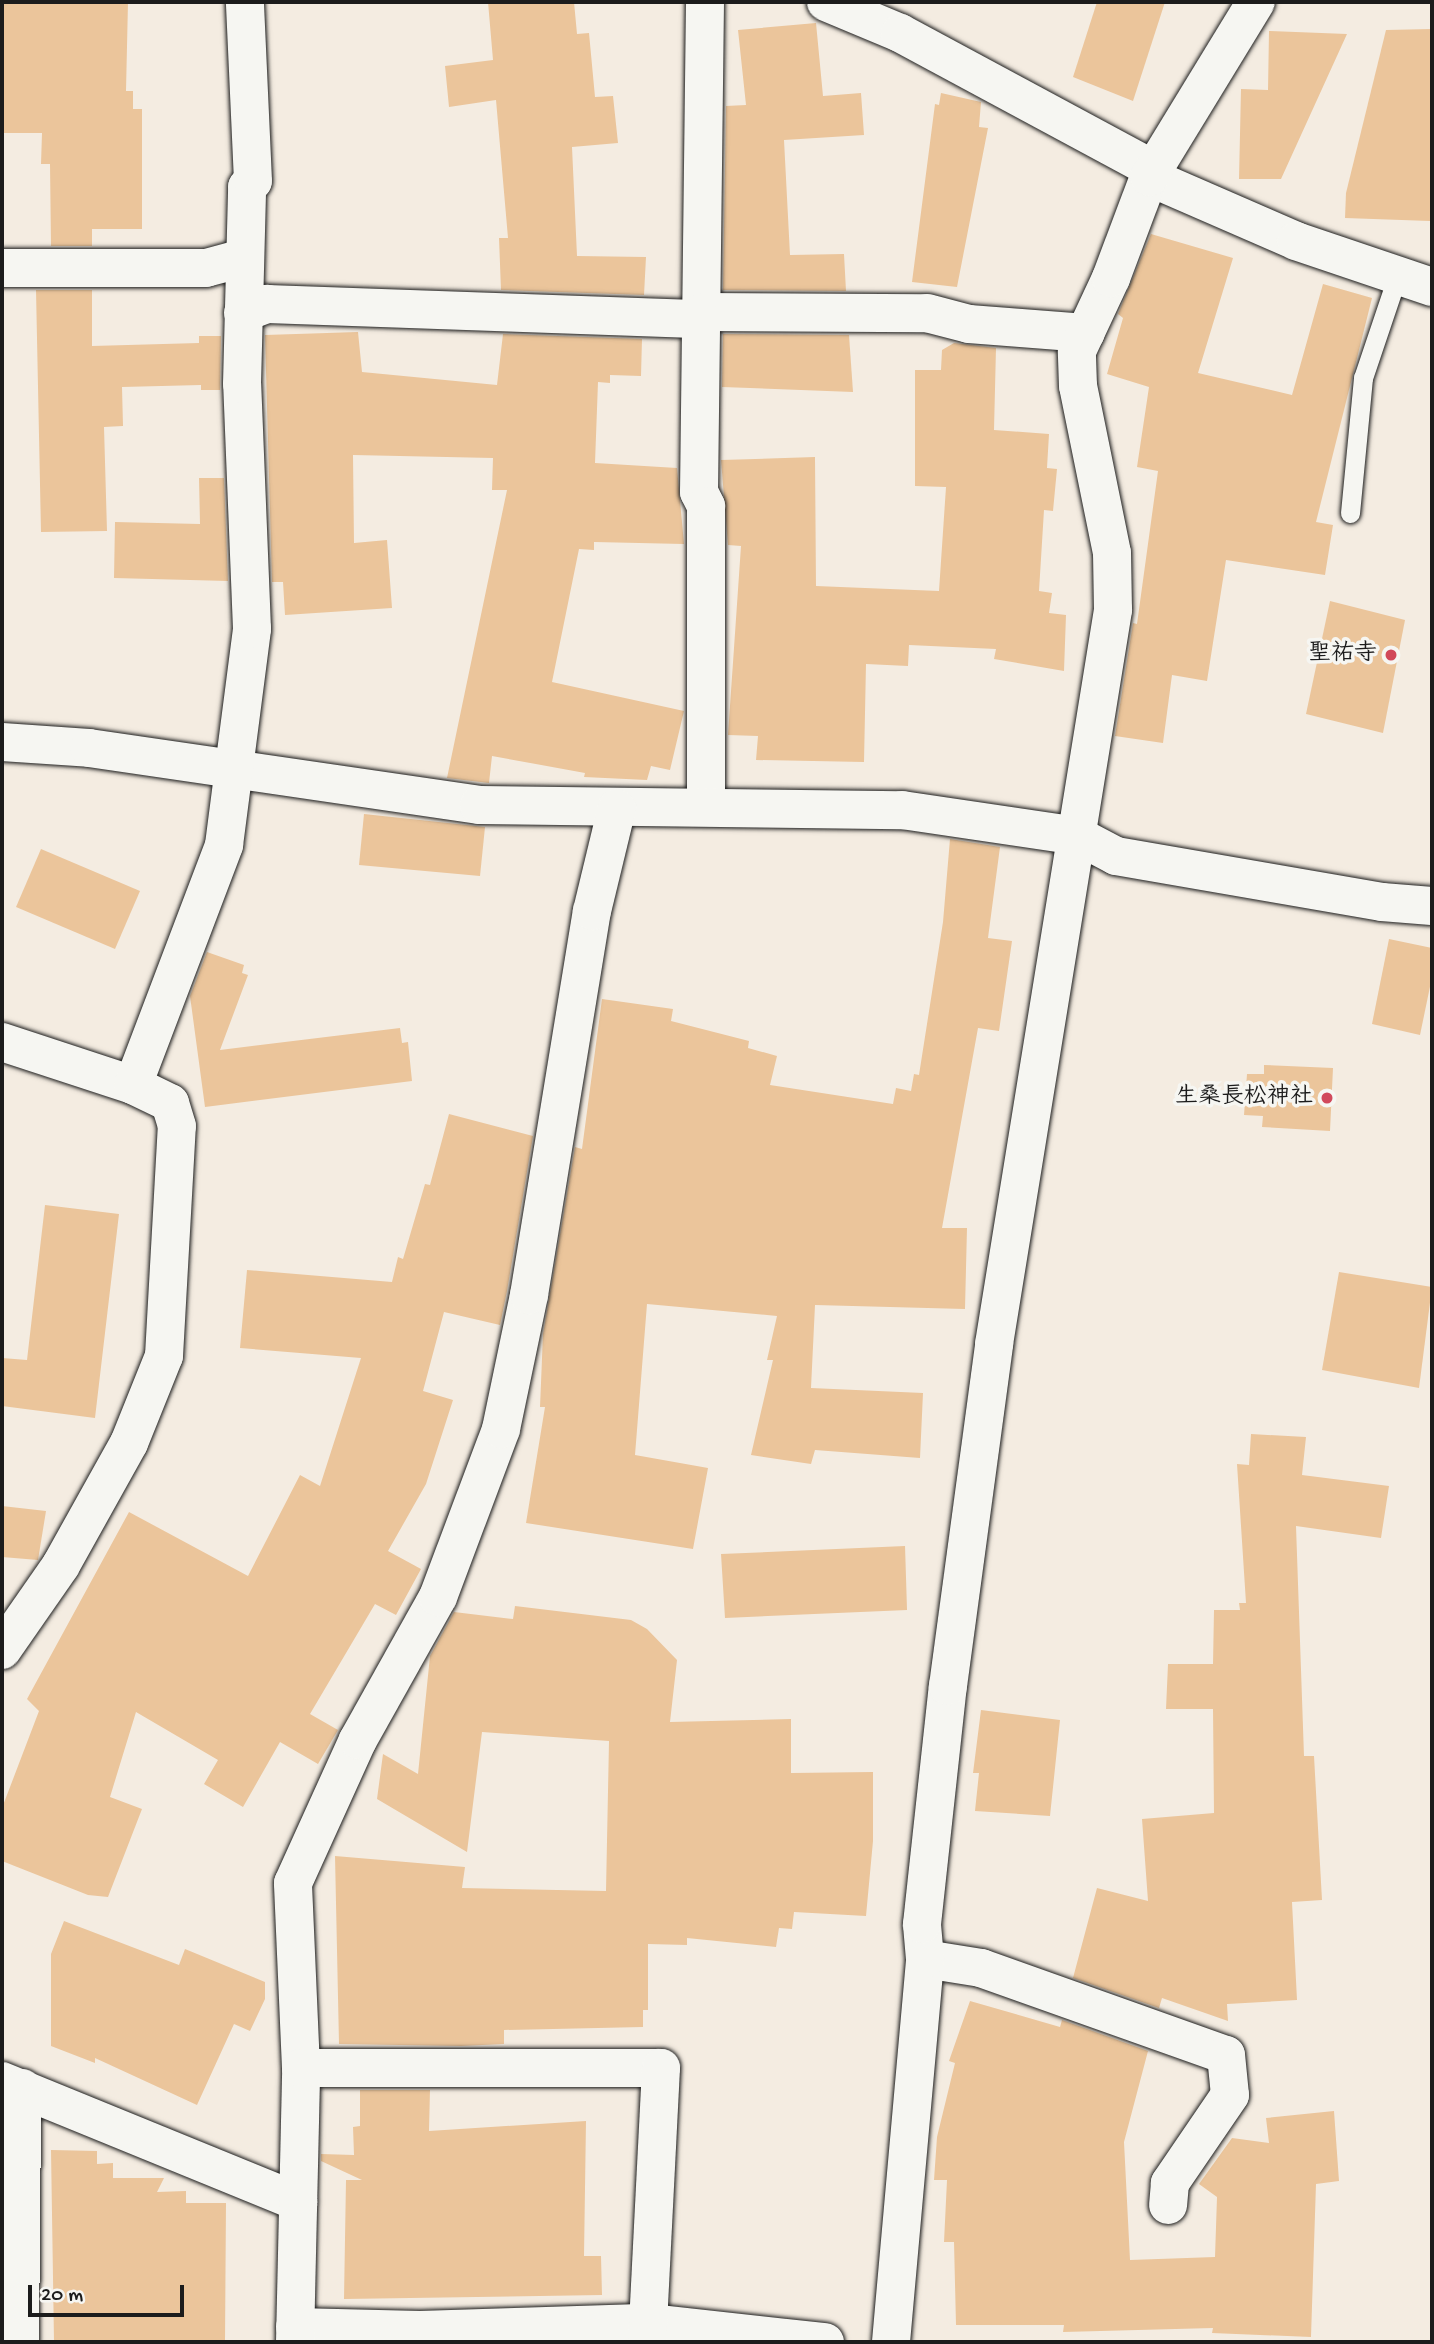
<!DOCTYPE html>
<meta charset="utf-8">
<style>
body{margin:0}
#map{position:relative;width:1434px;height:2344px;overflow:hidden;background:#f4ece1;font-family:"Gochi Hand","Klee One",sans-serif}
div>[style]{position:absolute}
[style*='--x']{left:calc(var(--x)*1px);top:calc(var(--y)*1px);width:calc(var(--w)*1px);rotate:calc(var(--a)*1deg)}
.building>*{inset:0;background:#ebc59b}
.roads{filter:drop-shadow(0 0 2px #1c1c1c) drop-shadow(0 0 2px #1c1c1c)}
.service>*{height:19px;margin:-9.5px;padding:0 9.5px;transform-origin:9.5px;border-radius:9.5px;background:#f6f6f2}
.minor>*{height:38px;margin:-19px;padding:0 19px;transform-origin:19px;border-radius:19px;background:#f6f6f2}
.dots>*{width:19px;height:19px;translate:-50% -50%;box-sizing:border-box;border:4px solid #f6f6f2;border-radius:50%}
span{translate:-50% -50%;white-space:nowrap;text-align:center;line-height:1.15;-webkit-text-stroke:7px #f6f6f2;paint-order:stroke}
.poi-label{font-size:23px;color:#1c1c1c;font-weight:700}
.right{translate:-100% -50%;text-align:right}
.frame{position:absolute;inset:0;border:4px solid #1c1c1c;pointer-events:none}
.scale{position:absolute;left:28px;top:2285px;width:156px;height:32px;box-sizing:border-box;border:4px solid #1c1c1c;border-top:0;padding-left:9px;font-size:21px;line-height:24px;white-space:nowrap;color:#1c1c1c;-webkit-text-stroke:5px #f6f6f2;paint-order:stroke}
</style>
<div id="map">
<div class="building">
<i style="clip-path:polygon(2px 2px,128px 2px,126px 91px,133px 91px,133px 109px,142px 109px,142px 229px,92px 229px,92px 246px,51px 246px,50px 164px,41px 164px,42px 133px,2px 133px)"></i>
<i style="clip-path:polygon(488px 2px,574px 2px,577px 34px,589px 33px,595px 97px,613px 96px,618px 143px,572px 147px,577px 256px,646px 257px,644px 295px,501px 290px,499px 238px,508px 238px,496px 100px,449px 107px,445px 66px,493px 60px)"></i>
<i style="clip-path:polygon(1097px 2px,1165px 2px,1133px 101px,1073px 77px)"></i>
<i style="clip-path:polygon(816px 23px,823px 96px,861px 93px,864px 135px,784px 140px,790px 255px,844px 254px,846px 291px,723px 290px,726px 106px,746px 105px,738px 30px)"></i>
<i style="clip-path:polygon(1432px 29px,1430px 221px,1345px 218px,1346px 193px,1386px 30px)"></i>
<i style="clip-path:polygon(1269px 31px,1347px 34px,1281px 179px,1239px 179px,1241px 89px,1268px 90px)"></i>
<i style="clip-path:polygon(941px 93px,981px 102px,979px 127px,988px 128px,957px 287px,912px 282px,935px 104px,939px 105px)"></i>
<i style="clip-path:polygon(1151px 234px,1233px 258px,1198px 373px,1292px 395px,1323px 284px,1372px 298px,1316px 522px,1333px 525px,1325px 575px,1226px 560px,1207px 681px,1172px 675px,1163px 743px,1115px 736px,1133px 623px,1137px 624px,1158px 471px,1137px 467px,1149px 387px,1107px 374px,1123px 318px,1118px 314px)"></i>
<i style="clip-path:polygon(36px 290px,92px 290px,92px 346px,199px 343px,199px 336px,221px 336px,220px 390px,201px 390px,201px 385px,122px 387px,123px 426px,104px 427px,107px 531px,41px 532px)"></i>
<i style="clip-path:polygon(358px 332px,362px 372px,497px 385px,503px 334px,642px 339px,641px 376px,610px 375px,610px 383px,598px 382px,595px 463px,677px 468px,684px 544px,594px 542px,594px 550px,579px 549px,552px 682px,684px 711px,670px 770px,651px 766px,647px 780px,584px 777px,585px 773px,492px 756px,489px 783px,447px 778px,507px 490px,492px 490px,493px 458px,353px 455px,354px 543px,387px 540px,392px 608px,285px 615px,283px 582px,272px 582px,265px 335px)"></i>
<i style="clip-path:polygon(723px 334px,849px 335px,853px 392px,722px 387px)"></i>
<i style="clip-path:polygon(954px 343px,996px 348px,994px 430px,1049px 434px,1047px 468px,1057px 469px,1053px 511px,1044px 510px,1039px 591px,1052px 593px,1049px 613px,1066px 615px,1064px 671px,994px 659px,996px 649px,909px 645px,908px 666px,866px 664px,864px 762px,756px 760px,758px 736px,728px 735px,741px 546px,728px 545px,721px 460px,815px 457px,816px 586px,939px 591px,946px 487px,915px 486px,915px 370px,941px 370px,942px 350px)"></i>
<i style="clip-path:polygon(199px 478px,224px 478px,228px 581px,114px 578px,115px 522px,200px 524px)"></i>
<i style="clip-path:polygon(1330px 601px,1405px 620px,1383px 733px,1306px 714px)"></i>
<i style="clip-path:polygon(364px 814px,485px 827px,480px 876px,359px 865px)"></i>
<i style="clip-path:polygon(950px 839px,1000px 847px,988px 938px,1012px 941px,999px 1031px,978px 1028px,942px 1228px,967px 1228px,965px 1309px,815px 1305px,811px 1388px,923px 1393px,920px 1458px,815px 1450px,811px 1464px,751px 1455px,773px 1360px,767px 1360px,777px 1316px,647px 1304px,635px 1455px,708px 1468px,693px 1549px,526px 1523px,545px 1407px,540px 1407px,543px 1334px,575px 1147px,582px 1149px,602px 999px,673px 1009px,671px 1021px,749px 1041px,748px 1048px,777px 1056px,770px 1085px,893px 1104px,896px 1088px,911px 1091px,914px 1074px,919px 1075px,943px 922px)"></i>
<i style="clip-path:polygon(41px 849px,140px 891px,115px 949px,16px 907px)"></i>
<i style="clip-path:polygon(1389px 939px,1432px 948px,1432px 977px,1420px 1035px,1372px 1024px)"></i>
<i style="clip-path:polygon(207px 952px,244px 965px,242px 973px,248px 975px,220px 1050px,400px 1028px,402px 1043px,408px 1042px,412px 1081px,205px 1107px,190px 996px)"></i>
<i style="clip-path:polygon(1264px 1065px,1333px 1068px,1330px 1131px,1262px 1127px,1263px 1116px,1244px 1115px,1247px 1074px,1264px 1074px)"></i>
<i style="clip-path:polygon(449px 1114px,533px 1136px,507px 1291px,500px 1325px,444px 1312px,423px 1391px,453px 1400px,426px 1484px,388px 1551px,421px 1569px,396px 1615px,375px 1604px,310px 1714px,338px 1730px,318px 1764px,280px 1742px,243px 1807px,204px 1784px,218px 1760px,136px 1712px,110px 1797px,142px 1809px,108px 1897px,88px 1895px,2px 1861px,2px 1808px,39px 1711px,27px 1699px,129px 1512px,248px 1576px,300px 1475px,320px 1486px,361px 1358px,240px 1348px,247px 1270px,392px 1282px,398px 1257px,403px 1259px,425px 1184px,430px 1185px)"></i>
<i style="clip-path:polygon(45px 1205px,119px 1214px,95px 1418px,2px 1406px,2px 1358px,27px 1360px)"></i>
<i style="clip-path:polygon(1339px 1272px,1432px 1287px,1419px 1388px,1322px 1370px)"></i>
<i style="clip-path:polygon(1251px 1434px,1306px 1437px,1302px 1475px,1389px 1486px,1381px 1538px,1296px 1526px,1304px 1756px,1314px 1756px,1322px 1900px,1292px 1902px,1297px 2000px,1227px 2004px,1228px 2021px,1162px 1998px,1159px 2008px,1073px 1978px,1097px 1888px,1148px 1901px,1142px 1819px,1214px 1813px,1213px 1709px,1166px 1709px,1168px 1664px,1213px 1664px,1214px 1610px,1240px 1610px,1239px 1603px,1246px 1603px,1237px 1464px,1249px 1465px)"></i>
<i style="clip-path:polygon(2px 1506px,46px 1511px,38px 1560px,2px 1557px)"></i>
<i style="clip-path:polygon(905px 1546px,907px 1610px,725px 1618px,721px 1554px)"></i>
<i style="clip-path:polygon(515px 1606px,631px 1620px,647px 1629px,677px 1660px,670px 1722px,791px 1719px,791px 1773px,873px 1772px,873px 1841px,866px 1916px,794px 1912px,792px 1929px,779px 1928px,776px 1947px,687px 1938px,687px 1945px,648px 1944px,648px 2010px,643px 2010px,643px 2027px,504px 2030px,504px 2044px,461px 2046px,339px 2044px,335px 1856px,465px 1867px,462px 1888px,606px 1891px,609px 1741px,482px 1732px,467px 1852px,377px 1799px,383px 1754px,418px 1774px,430px 1656px,454px 1612px,513px 1619px)"></i>
<i style="clip-path:polygon(981px 1710px,1060px 1720px,1050px 1816px,975px 1811px,979px 1773px,973px 1773px)"></i>
<i style="clip-path:polygon(64px 1921px,179px 1965px,185px 1949px,265px 1982px,265px 1999px,250px 2031px,234px 2024px,197px 2105px,95px 2058px,95px 2063px,51px 2046px,51px 1954px)"></i>
<i style="clip-path:polygon(970px 2001px,1060px 2027px,1062px 2020px,1148px 2051px,1124px 2142px,1130px 2260px,1215px 2257px,1217px 2197px,1199px 2184px,1232px 2138px,1269px 2143px,1266px 2118px,1334px 2111px,1339px 2181px,1316px 2184px,1311px 2337px,1212px 2333px,1213px 2328px,1063px 2332px,1064px 2325px,956px 2325px,954px 2242px,944px 2242px,947px 2180px,934px 2180px,937px 2137px,955px 2063px,949px 2061px)"></i>
<i style="clip-path:polygon(360px 2090px,430px 2090px,429px 2131px,586px 2121px,584px 2256px,601px 2256px,602px 2295px,344px 2299px,346px 2180px,362px 2180px,321px 2161px,321px 2154px,354px 2155px,353px 2127px,360px 2126px)"></i>
<i style="clip-path:polygon(51px 2150px,97px 2151px,97px 2164px,113px 2163px,113px 2178px,164px 2178px,157px 2192px,186px 2191px,186px 2203px,226px 2203px,225px 2342px,54px 2342px)"></i>
</div>
<div class="roads">
<div class="service">
<i style="--x:1350;--y:513;--w:136;--a:-84.5"></i>
<i style="--x:1363;--y:378;--w:110;--a:-71.4"></i>
</div>
<div class="minor">
<i style="--x:705;--y:2;--w:490;--a:90.7"></i>
<i style="--x:699;--y:492;--w:16;--a:63"></i>
<i style="--x:706;--y:506;--w:300;--a:90"></i>
<i style="--x:826;--y:2;--w:80;--a:22.7"></i>
<i style="--x:900;--y:33;--w:289;--a:28.3"></i>
<i style="--x:1149;--y:177;--w:160;--a:23.5"></i>
<i style="--x:1296;--y:241;--w:144;--a:18.7"></i>
<i style="--x:2;--y:268;--w:204;--a:0"></i>
<i style="--x:206;--y:268;--w:39;--a:-15"></i>
<i style="--x:702;--y:312;--w:225;--a:0.3"></i>
<i style="--x:927;--y:313;--w:43;--a:14.7"></i>
<i style="--x:969;--y:324;--w:117;--a:4.4"></i>
<i style="--x:243;--y:313;--w:26;--a:-21"></i>
<i style="--x:267;--y:304;--w:435;--a:2"></i>
<i style="--x:2;--y:742;--w:87;--a:3.9"></i>
<i style="--x:89;--y:748;--w:394;--a:8.3"></i>
<i style="--x:479;--y:805;--w:423;--a:0.7"></i>
<i style="--x:902;--y:810;--w:178;--a:8.4"></i>
<i style="--x:1078;--y:836;--w:43;--a:27.8"></i>
<i style="--x:1116;--y:856;--w:270;--a:9.8"></i>
<i style="--x:1382;--y:902;--w:50;--a:4.6"></i>
<i style="--x:2;--y:1042;--w:138;--a:18.2"></i>
<i style="--x:2;--y:1650;--w:103;--a:-55.2"></i>
<i style="--x:61;--y:1565;--w:140;--a:-60.9"></i>
<i style="--x:129;--y:1443;--w:94;--a:-68.1"></i>
<i style="--x:164;--y:1356;--w:230;--a:-86.8"></i>
<i style="--x:177;--y:1126;--w:24;--a:-107"></i>
<i style="--x:170;--y:1103;--w:41;--a:-154.1"></i>
<i style="--x:133;--y:1085;--w:257;--a:-69.2"></i>
<i style="--x:224;--y:845;--w:218;--a:-82.6"></i>
<i style="--x:252;--y:629;--w:245;--a:-92.3"></i>
<i style="--x:242;--y:384;--w:197;--a:-88.5"></i>
<i style="--x:247;--y:187;--w:8;--a:-45"></i>
<i style="--x:253;--y:181;--w:179;--a:-92.6"></i>
<i style="--x:925;--y:1959;--w:57;--a:9.1"></i>
<i style="--x:981;--y:1968;--w:260;--a:19.6"></i>
<i style="--x:1226;--y:2055;--w:40;--a:84.3"></i>
<i style="--x:1230;--y:2095;--w:107;--a:124.3"></i>
<i style="--x:1170;--y:2183;--w:22;--a:95"></i>
<i style="--x:301;--y:2068;--w:185;--a:-92.5"></i>
<i style="--x:293;--y:1883;--w:157;--a:-65.6"></i>
<i style="--x:358;--y:1740;--w:164;--a:-60.8"></i>
<i style="--x:438;--y:1597;--w:179;--a:-69.4"></i>
<i style="--x:501;--y:1429;--w:137;--a:-78.2"></i>
<i style="--x:529;--y:1295;--w:389;--a:-80.7"></i>
<i style="--x:592;--y:911;--w:106;--a:-76.4"></i>
<i style="--x:2;--y:2081;--w:320;--a:22.2"></i>
<i style="--x:295;--y:2327;--w:125;--a:1.4"></i>
<i style="--x:420;--y:2330;--w:229;--a:-1.8"></i>
<i style="--x:649;--y:2323;--w:177;--a:6.2"></i>
<i style="--x:20;--y:2342;--w:254;--a:-89.5"></i>
<i style="--x:295;--y:2342;--w:274;--a:-88.7"></i>
<i style="--x:301;--y:2068;--w:360;--a:0"></i>
<i style="--x:661;--y:2068;--w:274;--a:92.9"></i>
<i style="--x:891;--y:2342;--w:385;--a:-84.9"></i>
<i style="--x:925;--y:1959;--w:35;--a:-95"></i>
<i style="--x:922;--y:1924;--w:239;--a:-83.8"></i>
<i style="--x:948;--y:1686;--w:345;--a:-82.3"></i>
<i style="--x:994;--y:1344;--w:744;--a:-80.79"></i>
<i style="--x:1113;--y:610;--w:57;--a:-91"></i>
<i style="--x:1112;--y:553;--w:170;--a:-101.5"></i>
<i style="--x:1078;--y:386;--w:35;--a:-92"></i>
<i style="--x:1077;--y:351;--w:81;--a:-65"></i>
<i style="--x:1111;--y:278;--w:108;--a:-69.4"></i>
<i style="--x:1149;--y:177;--w:205;--a:-58.6"></i>
</div>
</div>
<div class="dots">
<i style="left:1391px;top:655px;background:#d1495b"></i>
<i style="left:1327px;top:1098px;background:#d1495b"></i>
</div>
<div class="poi-label">
<span class="right" style="left:1377px;top:655px">聖祐寺</span>
<span class="right" style="left:1313px;top:1098px">生桑長松神社</span>
</div>
<div class="frame"></div>
<div class="scale">20 m</div>
</div>
